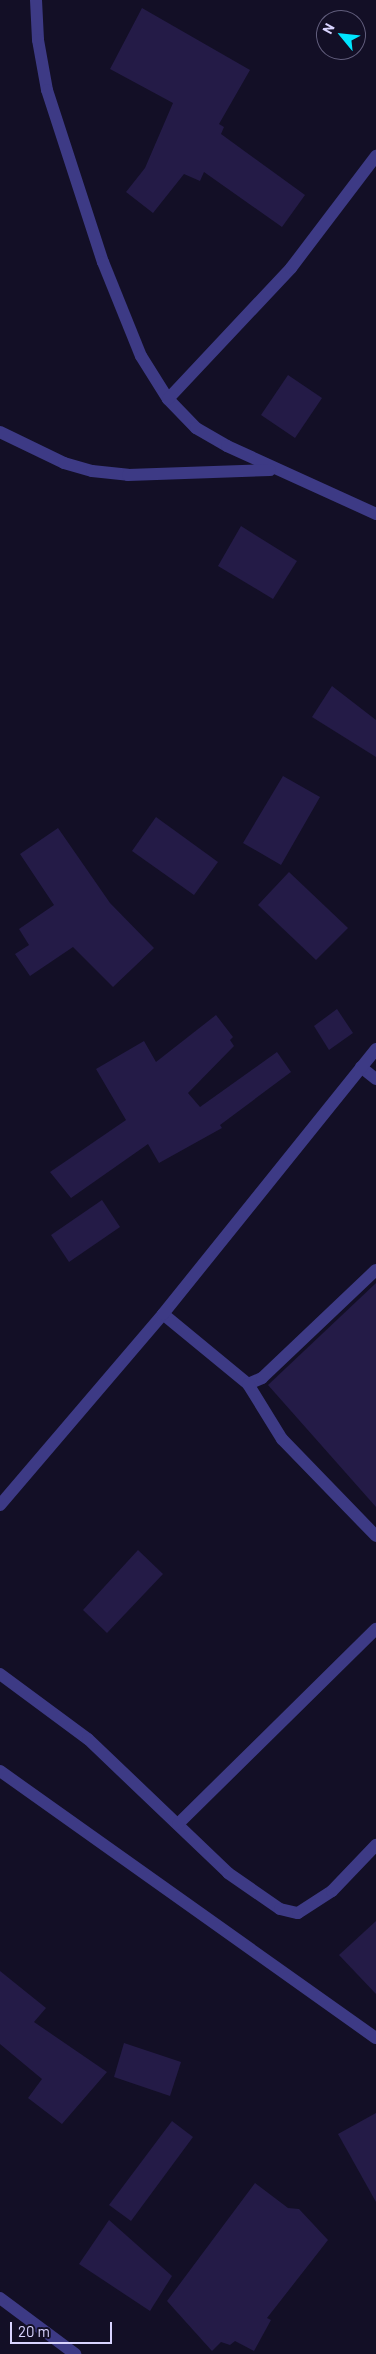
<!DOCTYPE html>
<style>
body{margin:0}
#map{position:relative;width:376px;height:2354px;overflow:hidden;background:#130f26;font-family:Barlow,sans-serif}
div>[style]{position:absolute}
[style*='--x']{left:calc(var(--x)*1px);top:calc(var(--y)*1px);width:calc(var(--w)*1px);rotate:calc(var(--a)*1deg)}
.building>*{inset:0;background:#241b47}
.minor>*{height:12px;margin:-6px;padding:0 6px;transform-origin:6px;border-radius:6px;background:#3d3a85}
span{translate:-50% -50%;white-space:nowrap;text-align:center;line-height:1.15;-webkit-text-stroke:4px #130f26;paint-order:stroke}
.north{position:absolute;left:316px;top:10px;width:50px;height:50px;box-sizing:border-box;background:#130f26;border:1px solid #625e7d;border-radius:50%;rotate:298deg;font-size:14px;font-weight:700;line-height:20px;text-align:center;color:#d9d4ff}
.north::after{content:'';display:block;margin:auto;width:18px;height:22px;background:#00e5ff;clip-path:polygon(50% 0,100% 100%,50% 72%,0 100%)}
.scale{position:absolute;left:10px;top:2322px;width:102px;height:22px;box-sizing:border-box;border:2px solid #d9d4ff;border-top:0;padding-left:6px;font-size:15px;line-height:18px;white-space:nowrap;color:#d9d4ff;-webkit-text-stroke:4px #130f26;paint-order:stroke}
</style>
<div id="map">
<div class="building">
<i style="clip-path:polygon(142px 8px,250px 70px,219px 124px,224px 127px,221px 134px,305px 195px,282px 227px,204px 172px,200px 181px,184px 174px,153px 213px,126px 192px,145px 168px,173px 103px,110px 69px)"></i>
<i style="clip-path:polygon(288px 375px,322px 398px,295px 438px,261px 415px)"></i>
<i style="clip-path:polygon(241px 526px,297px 561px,273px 599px,218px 566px)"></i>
<i style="clip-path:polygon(332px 686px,376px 720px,376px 757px,312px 717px)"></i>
<i style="clip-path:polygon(283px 776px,320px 797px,281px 865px,243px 843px)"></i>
<i style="clip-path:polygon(156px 817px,218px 862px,194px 895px,132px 851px)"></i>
<i style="clip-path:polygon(58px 828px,110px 903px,154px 948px,113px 987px,73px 947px,30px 976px,15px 954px,29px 945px,19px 929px,54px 905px,20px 854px)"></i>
<i style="clip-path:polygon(289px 872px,348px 928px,316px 960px,258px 905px)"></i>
<i style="clip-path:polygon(337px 1009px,353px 1033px,329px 1050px,314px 1026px)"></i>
<i style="clip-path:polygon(216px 1015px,233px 1037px,230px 1040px,234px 1046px,188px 1093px,200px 1107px,277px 1052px,291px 1072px,220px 1125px,222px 1128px,159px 1163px,148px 1144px,71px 1198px,50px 1172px,126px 1120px,96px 1069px,144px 1041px,156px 1062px)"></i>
<i style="clip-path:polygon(102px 1200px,120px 1227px,69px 1262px,51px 1235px)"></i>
<i style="clip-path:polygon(376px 1283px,376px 1507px,268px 1385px)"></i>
<i style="clip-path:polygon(138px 1550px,163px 1574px,107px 1633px,83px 1610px)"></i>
<i style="clip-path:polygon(376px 1921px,376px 1994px,339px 1955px)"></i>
<i style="clip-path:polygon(0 1971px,46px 2008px,34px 2022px,107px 2072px,62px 2124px,28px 2098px,42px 2079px,0 2044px)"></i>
<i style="clip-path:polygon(124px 2043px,181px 2062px,170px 2096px,114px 2077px)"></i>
<i style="clip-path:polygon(376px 2113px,376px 2202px,338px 2134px)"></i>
<i style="clip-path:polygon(172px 2121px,193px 2137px,131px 2221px,109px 2205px)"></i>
<i style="clip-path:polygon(255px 2183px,288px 2208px,299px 2209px,328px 2240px,267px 2318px,271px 2320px,254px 2351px,235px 2341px,230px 2345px,221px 2342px,212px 2351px,167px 2301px)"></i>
<i style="clip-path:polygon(109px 2220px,172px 2276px,150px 2311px,79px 2264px)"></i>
</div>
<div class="minor">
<i style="--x:36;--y:0;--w:40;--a:87.1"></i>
<i style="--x:38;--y:40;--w:51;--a:79.8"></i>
<i style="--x:47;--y:90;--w:181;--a:72"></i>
<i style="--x:103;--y:262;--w:101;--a:68"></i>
<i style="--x:141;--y:356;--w:51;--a:57.9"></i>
<i style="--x:168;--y:399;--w:40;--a:46"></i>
<i style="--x:196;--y:428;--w:36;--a:30"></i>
<i style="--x:227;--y:446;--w:164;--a:24.5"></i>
<i style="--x:168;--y:399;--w:180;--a:-46.8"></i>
<i style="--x:291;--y:268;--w:141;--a:-52.8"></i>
<i style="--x:0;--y:432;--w:71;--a:25.8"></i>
<i style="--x:64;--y:463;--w:29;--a:16"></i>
<i style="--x:92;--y:471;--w:36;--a:6"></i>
<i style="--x:128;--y:475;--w:142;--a:-2"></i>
<i style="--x:361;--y:1067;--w:19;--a:39"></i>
<i style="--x:163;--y:1314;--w:110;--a:39.5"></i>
<i style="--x:248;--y:1384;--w:15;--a:-23"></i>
<i style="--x:262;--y:1378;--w:157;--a:-43.5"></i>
<i style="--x:248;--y:1384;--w:65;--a:58.3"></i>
<i style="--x:282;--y:1439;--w:135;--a:45.9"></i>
<i style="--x:0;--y:1505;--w:251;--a:-49.5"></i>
<i style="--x:163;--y:1314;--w:340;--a:-51.2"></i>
<i style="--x:0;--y:1674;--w:109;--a:36.5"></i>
<i style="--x:88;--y:1739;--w:194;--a:43.7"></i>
<i style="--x:228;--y:1873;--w:63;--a:34.7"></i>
<i style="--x:280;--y:1909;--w:18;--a:13"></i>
<i style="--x:298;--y:1913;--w:40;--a:-32.9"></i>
<i style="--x:332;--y:1891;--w:64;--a:-46.3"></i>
<i style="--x:0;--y:1771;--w:461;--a:35.4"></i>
<i style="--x:178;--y:1824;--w:278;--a:-44.6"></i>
<i style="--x:0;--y:2298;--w:94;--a:36.7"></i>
</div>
<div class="north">N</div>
<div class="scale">20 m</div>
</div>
